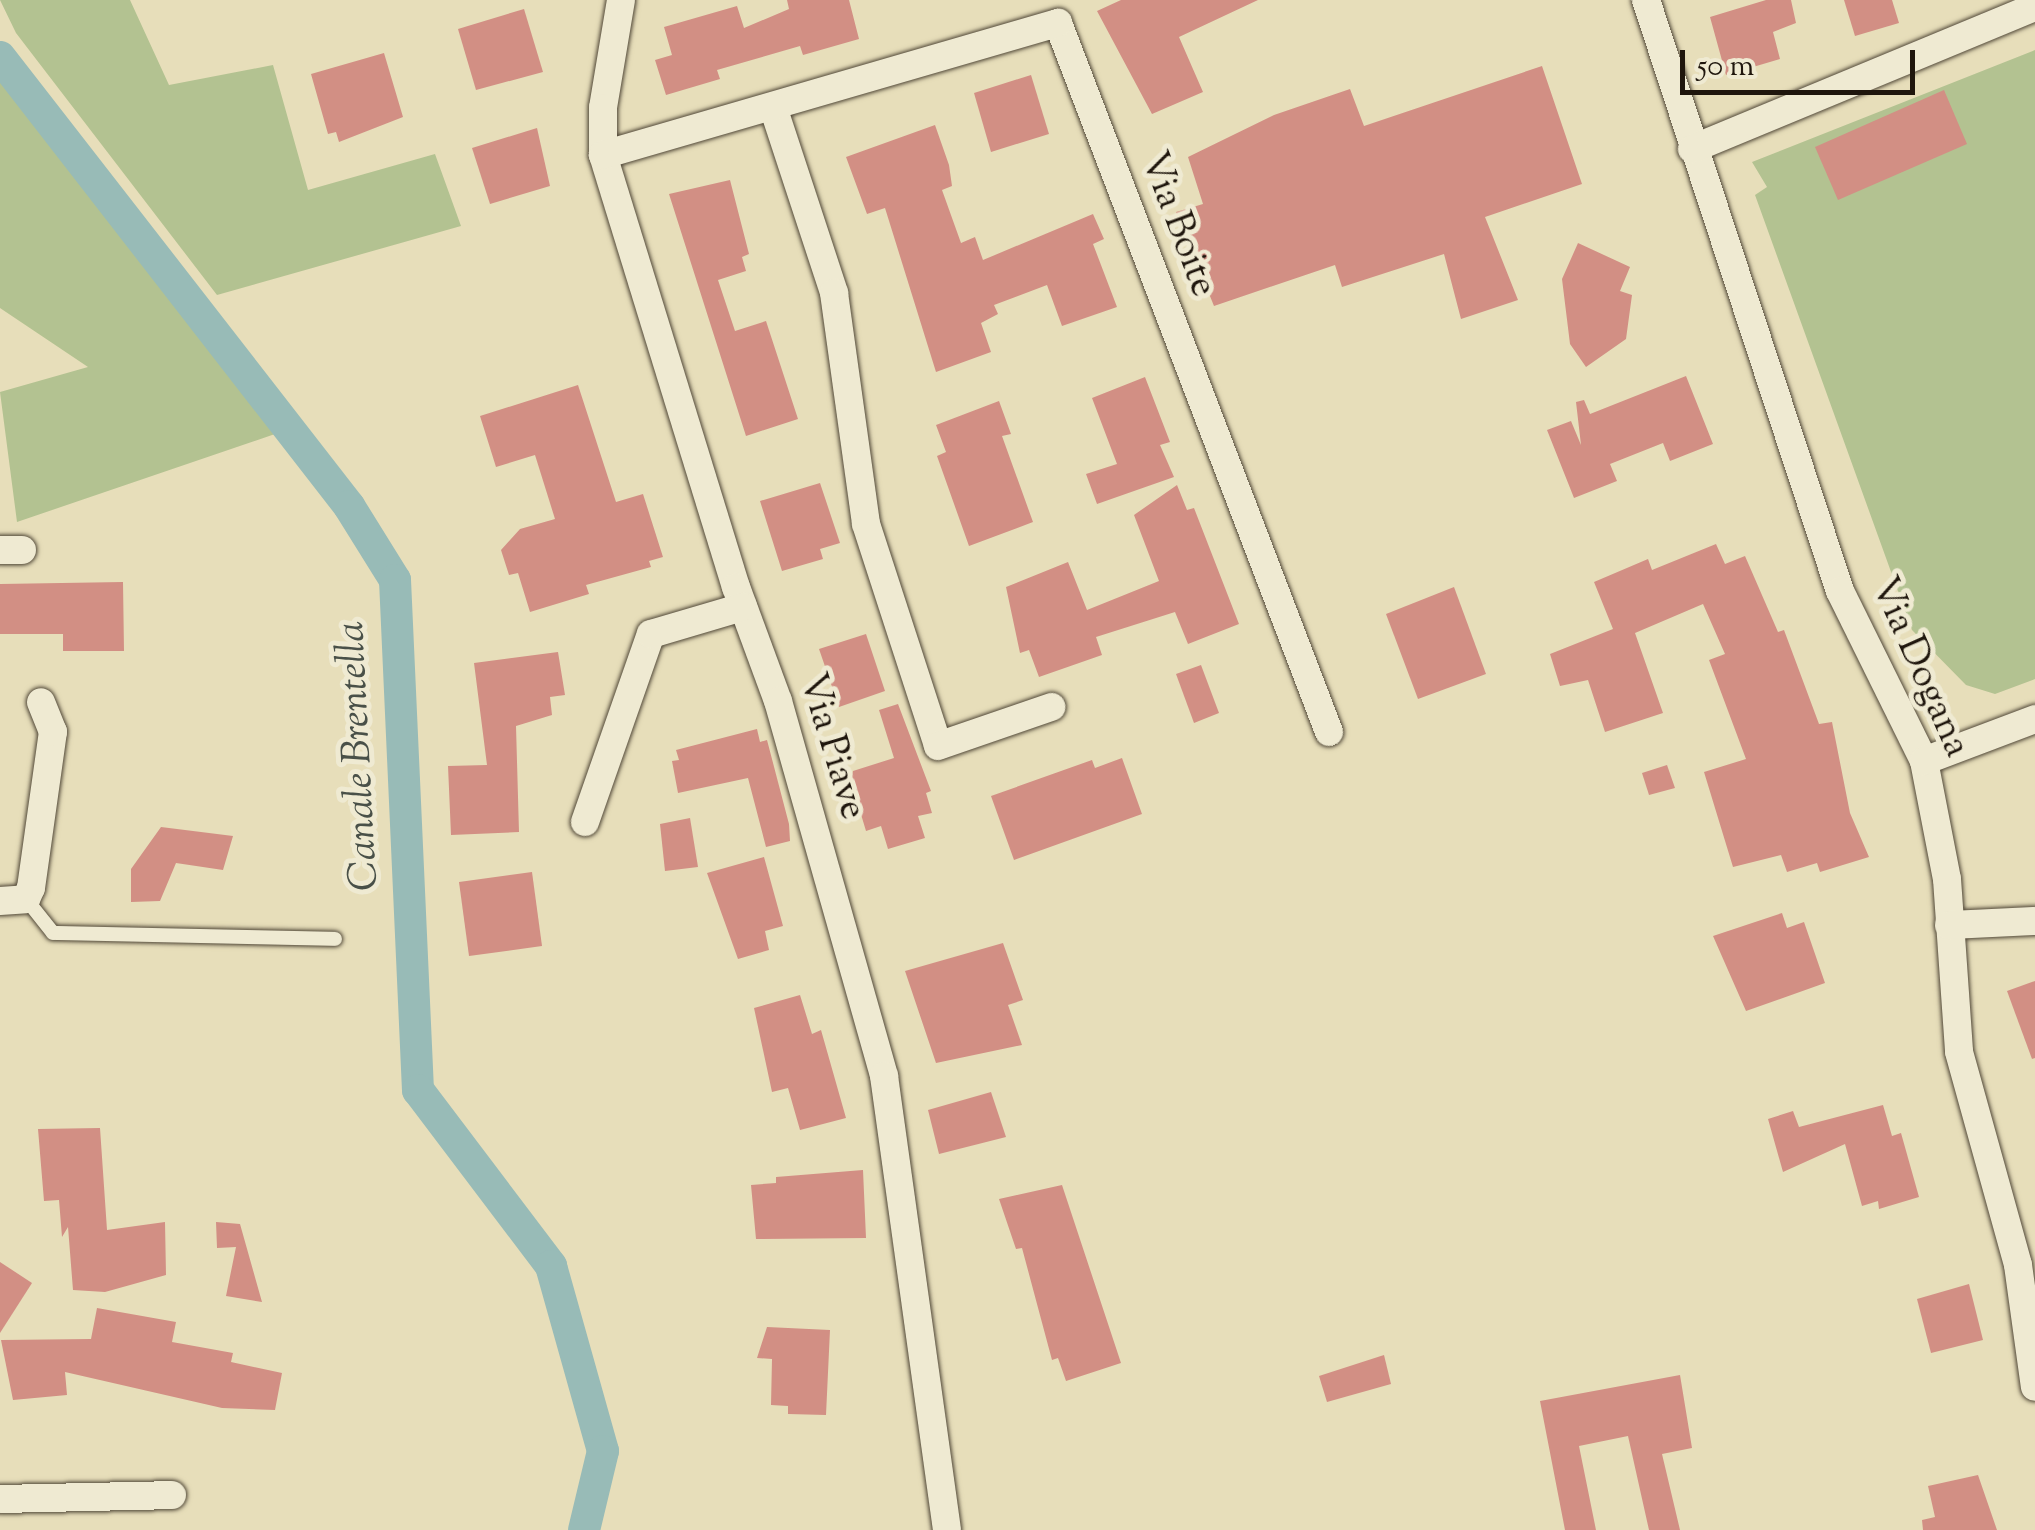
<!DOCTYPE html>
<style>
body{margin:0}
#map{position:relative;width:2035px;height:1530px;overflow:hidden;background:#e7deba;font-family:"Sorts Mill Goudy",serif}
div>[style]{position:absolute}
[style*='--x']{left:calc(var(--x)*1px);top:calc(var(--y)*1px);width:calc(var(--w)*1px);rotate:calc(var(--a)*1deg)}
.green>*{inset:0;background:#b3c291}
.canal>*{height:32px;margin:-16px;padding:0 16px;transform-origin:16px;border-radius:16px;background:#98bbb7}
.building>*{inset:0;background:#d28f84}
.roads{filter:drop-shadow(0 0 2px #514838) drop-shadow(0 0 2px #514838)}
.service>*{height:14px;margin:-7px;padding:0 7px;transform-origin:7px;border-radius:7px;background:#efead2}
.minor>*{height:28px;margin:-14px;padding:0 14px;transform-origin:14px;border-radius:14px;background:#efead2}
span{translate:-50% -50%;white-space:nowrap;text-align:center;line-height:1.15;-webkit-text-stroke:10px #efead2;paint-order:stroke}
.street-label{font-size:38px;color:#1f160d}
.water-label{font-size:40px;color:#495048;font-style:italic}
.scale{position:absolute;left:1680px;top:50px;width:235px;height:45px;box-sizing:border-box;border:5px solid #1f160d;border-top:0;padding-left:12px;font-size:30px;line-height:35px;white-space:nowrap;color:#1f160d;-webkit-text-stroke:8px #efead2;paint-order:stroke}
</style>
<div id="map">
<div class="green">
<i style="clip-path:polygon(0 0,130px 0,169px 85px,273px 65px,308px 190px,435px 154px,461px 226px,217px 295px,16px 33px)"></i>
<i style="clip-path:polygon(2035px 50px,2035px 679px,1995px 694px,1966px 685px,1912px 630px,1755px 195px,1767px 187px,1752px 162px)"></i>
<i style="clip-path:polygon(0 80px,197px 332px,275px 434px,17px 522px,0 392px,88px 367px,0 308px)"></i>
</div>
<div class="canal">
<i style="--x:0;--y:57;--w:569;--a:52.14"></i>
<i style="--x:349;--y:506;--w:87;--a:58.1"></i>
<i style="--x:395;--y:580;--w:511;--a:87.42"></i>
<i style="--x:418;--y:1090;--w:221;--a:52.9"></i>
<i style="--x:551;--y:1266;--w:192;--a:74.3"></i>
<i style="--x:603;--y:1451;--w:81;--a:103.5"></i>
</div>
<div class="building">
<i style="clip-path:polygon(787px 0,849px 0,859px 39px,803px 55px,800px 46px,717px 70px,720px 79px,666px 95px,655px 60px,672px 55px,664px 27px,737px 6px,744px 28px,789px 9px)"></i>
<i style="clip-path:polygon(1121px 0,1258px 0,1179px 37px,1203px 92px,1152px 114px,1097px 11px)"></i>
<i style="clip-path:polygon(1766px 0,1791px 0,1796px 23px,1773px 32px,1780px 59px,1726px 75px,1710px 17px)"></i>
<i style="clip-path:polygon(1844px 0,1892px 0,1899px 23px,1855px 36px)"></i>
<i style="clip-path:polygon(524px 9px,543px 72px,476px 90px,458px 29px)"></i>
<i style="clip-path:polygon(384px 53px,403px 117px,339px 142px,336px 132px,328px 134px,311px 74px)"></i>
<i style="clip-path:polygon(1542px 66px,1582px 184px,1485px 217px,1518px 300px,1461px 319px,1444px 254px,1342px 287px,1335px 265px,1214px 306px,1176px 212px,1203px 204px,1188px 157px,1274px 115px,1350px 89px,1364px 126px)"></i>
<i style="clip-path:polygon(1031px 75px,1049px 134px,991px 152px,974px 93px)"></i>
<i style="clip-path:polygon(1944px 90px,1967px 144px,1838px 200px,1815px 147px)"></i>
<i style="clip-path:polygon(935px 125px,949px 165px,952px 186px,942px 190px,961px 243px,975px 237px,983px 260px,1093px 214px,1104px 239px,1093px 244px,1117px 307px,1062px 326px,1047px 285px,994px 305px,998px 314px,981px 323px,991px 352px,936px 372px,885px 208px,867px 214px,846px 157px)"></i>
<i style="clip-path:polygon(537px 128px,550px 186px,490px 204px,472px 148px)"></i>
<i style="clip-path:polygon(730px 180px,749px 254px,742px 257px,746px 271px,718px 280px,735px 331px,766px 321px,798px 419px,746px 436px,669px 194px)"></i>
<i style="clip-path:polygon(1578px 243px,1630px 267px,1620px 291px,1632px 295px,1626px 339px,1586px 367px,1570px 344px,1562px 279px)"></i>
<i style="clip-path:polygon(1686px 376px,1713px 444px,1670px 461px,1663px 443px,1610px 464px,1617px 481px,1574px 498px,1547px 430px,1571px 421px,1581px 445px,1576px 402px,1584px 400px,1590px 414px)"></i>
<i style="clip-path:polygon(1145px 377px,1170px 442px,1160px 445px,1174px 477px,1097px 504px,1086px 474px,1117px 464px,1092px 398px)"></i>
<i style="clip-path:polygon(578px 385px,616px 502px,643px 494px,663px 557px,649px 561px,651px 567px,586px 585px,589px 594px,530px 612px,518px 573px,509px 575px,501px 550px,520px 529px,555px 519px,535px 455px,496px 467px,480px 416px)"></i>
<i style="clip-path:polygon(999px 401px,1011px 434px,1002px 436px,1033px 522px,969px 546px,937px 456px,946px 452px,936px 425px)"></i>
<i style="clip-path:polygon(820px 483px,840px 543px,820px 549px,823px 559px,782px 571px,760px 501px)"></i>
<i style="clip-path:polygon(1177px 485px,1187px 510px,1194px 508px,1239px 624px,1188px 644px,1175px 612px,1096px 637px,1102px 655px,1039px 677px,1029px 650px,1020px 653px,1006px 587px,1068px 562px,1087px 610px,1159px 581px,1134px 515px)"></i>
<i style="clip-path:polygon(1716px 544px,1725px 564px,1745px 556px,1778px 632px,1784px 630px,1819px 724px,1832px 722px,1850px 813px,1869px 857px,1820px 872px,1817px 863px,1787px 872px,1781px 855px,1733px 867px,1704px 772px,1746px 759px,1709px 660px,1725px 654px,1703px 604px,1635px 633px,1663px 713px,1605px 732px,1588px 680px,1560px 686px,1550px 654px,1613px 629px,1594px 582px,1648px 559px,1652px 570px)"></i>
<i style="clip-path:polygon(123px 582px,124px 651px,63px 651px,63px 634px,0 634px,0 584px)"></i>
<i style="clip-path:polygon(1454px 587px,1486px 674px,1418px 699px,1386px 614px)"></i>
<i style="clip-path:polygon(866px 634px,885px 691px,839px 707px,819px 649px)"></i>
<i style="clip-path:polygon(558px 652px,565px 695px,550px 697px,552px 715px,516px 726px,519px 832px,451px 835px,448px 766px,487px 765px,474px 663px)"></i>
<i style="clip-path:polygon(1201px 665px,1219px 713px,1194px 723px,1176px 674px)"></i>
<i style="clip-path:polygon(898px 704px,931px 791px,926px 793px,932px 813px,918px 816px,925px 838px,888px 849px,881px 826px,866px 831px,851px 781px,853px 771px,894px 758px,879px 710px)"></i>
<i style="clip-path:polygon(757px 729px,760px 742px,767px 740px,789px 824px,790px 841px,766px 847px,748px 778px,678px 793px,672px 761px,679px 760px,676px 750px)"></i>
<i style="clip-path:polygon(1122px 758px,1142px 814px,1014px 860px,991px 796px,1092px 760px,1095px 768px)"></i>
<i style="clip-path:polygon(1667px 765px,1675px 788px,1649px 795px,1642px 773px)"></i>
<i style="clip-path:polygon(690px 818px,698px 867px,665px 871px,660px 824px)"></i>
<i style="clip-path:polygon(161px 827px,233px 836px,223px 870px,176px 863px,160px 901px,131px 902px,131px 869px)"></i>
<i style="clip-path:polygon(764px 857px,783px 926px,765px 931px,769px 950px,738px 959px,707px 873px)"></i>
<i style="clip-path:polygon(532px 872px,542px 946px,469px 956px,459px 882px)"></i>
<i style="clip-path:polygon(1782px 913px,1787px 928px,1804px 922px,1825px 983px,1746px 1011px,1713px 936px)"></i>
<i style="clip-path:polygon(1003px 943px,1023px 1000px,1008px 1005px,1022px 1045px,936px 1063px,905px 971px)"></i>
<i style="clip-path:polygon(2035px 981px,2035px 1058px,2032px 1059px,2007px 991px)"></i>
<i style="clip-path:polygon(800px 995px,812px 1034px,821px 1030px,846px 1118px,800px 1130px,788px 1088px,772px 1092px,754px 1008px)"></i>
<i style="clip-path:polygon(991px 1092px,1006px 1137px,939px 1154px,928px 1110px)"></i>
<i style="clip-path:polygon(1883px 1105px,1892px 1136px,1901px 1133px,1919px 1197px,1879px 1209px,1878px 1201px,1862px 1206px,1845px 1144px,1783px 1172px,1768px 1119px,1793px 1111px,1799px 1127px)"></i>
<i style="clip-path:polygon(100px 1128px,107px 1230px,165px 1222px,166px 1275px,105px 1292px,73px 1290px,68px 1227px,62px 1237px,59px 1200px,44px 1201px,38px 1129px)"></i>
<i style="clip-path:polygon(863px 1170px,866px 1238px,756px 1239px,751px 1185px,776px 1183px,776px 1177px)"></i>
<i style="clip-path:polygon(1062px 1185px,1121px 1363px,1066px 1381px,1058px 1358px,1052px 1360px,1022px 1248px,1016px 1249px,999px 1199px)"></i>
<i style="clip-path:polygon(216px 1222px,240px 1224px,262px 1302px,226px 1296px,236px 1247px,217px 1248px)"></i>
<i style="clip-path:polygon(0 1262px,32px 1283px,0 1333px)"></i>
<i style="clip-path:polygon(1969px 1284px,1983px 1340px,1931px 1353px,1917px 1299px)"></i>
<i style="clip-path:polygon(97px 1308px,176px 1322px,172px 1342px,233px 1353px,231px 1362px,282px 1373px,275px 1410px,222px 1408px,65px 1372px,67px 1395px,13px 1400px,1px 1340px,91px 1339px)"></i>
<i style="clip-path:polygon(767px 1327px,830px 1330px,826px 1415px,788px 1414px,788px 1406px,771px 1405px,772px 1359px,757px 1358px)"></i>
<i style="clip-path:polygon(1384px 1355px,1391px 1384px,1327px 1402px,1319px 1376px)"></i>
<i style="clip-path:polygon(1680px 1375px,1692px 1448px,1662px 1454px,1680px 1530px,1649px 1530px,1628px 1436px,1579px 1446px,1596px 1530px,1565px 1530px,1540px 1401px)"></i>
<i style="clip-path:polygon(1978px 1475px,1997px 1530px,1923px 1530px,1922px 1520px,1935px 1517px,1928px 1486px)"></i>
</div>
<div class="roads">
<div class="service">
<i style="--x:26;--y:899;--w:43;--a:51.5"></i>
<i style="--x:53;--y:933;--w:282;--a:1.2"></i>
</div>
<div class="minor">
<i style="--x:621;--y:0;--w:109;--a:99.5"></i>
<i style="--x:603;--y:108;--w:47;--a:90"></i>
<i style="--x:603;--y:155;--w:452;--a:72.9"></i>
<i style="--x:736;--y:587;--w:121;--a:69.8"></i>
<i style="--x:778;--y:701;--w:390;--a:74.2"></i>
<i style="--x:884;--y:1076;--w:458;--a:82.1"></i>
<i style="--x:1646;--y:0;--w:622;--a:71.83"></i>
<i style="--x:1840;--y:591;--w:190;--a:63.7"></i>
<i style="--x:1924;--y:761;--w:120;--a:79"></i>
<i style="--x:1947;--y:879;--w:173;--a:86"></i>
<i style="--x:1959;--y:1052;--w:221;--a:74.5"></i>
<i style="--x:2018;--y:1265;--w:123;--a:82.1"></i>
<i style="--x:1058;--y:23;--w:759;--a:69.08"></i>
<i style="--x:774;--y:110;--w:193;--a:71.8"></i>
<i style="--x:834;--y:293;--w:233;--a:82.1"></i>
<i style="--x:866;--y:524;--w:233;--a:72"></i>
<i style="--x:938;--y:746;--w:120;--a:-19"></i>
<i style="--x:1692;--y:149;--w:371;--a:-22.5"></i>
<i style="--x:603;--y:155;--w:474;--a:-16.2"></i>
<i style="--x:0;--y:550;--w:22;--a:0"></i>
<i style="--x:1924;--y:761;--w:119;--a:-20.7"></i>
<i style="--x:585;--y:822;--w:199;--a:-70.7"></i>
<i style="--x:651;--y:634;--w:96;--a:-16.4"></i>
<i style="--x:0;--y:901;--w:26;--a:-4"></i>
<i style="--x:26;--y:899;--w:12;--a:-66"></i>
<i style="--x:31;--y:888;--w:158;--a:-82"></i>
<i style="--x:53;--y:732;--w:32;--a:-112"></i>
<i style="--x:1949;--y:925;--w:86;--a:-2.7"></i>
<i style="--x:0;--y:1499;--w:172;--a:-1.3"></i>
</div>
</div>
<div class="street-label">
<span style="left:1176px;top:225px;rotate:69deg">Via Boite</span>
<span style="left:1918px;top:668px;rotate:66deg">Via Dogana</span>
<span style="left:830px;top:747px;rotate:73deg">Via Piave</span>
</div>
<div class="water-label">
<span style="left:360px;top:756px;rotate:-93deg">Canale Brentella</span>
</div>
<div class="scale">50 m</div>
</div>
